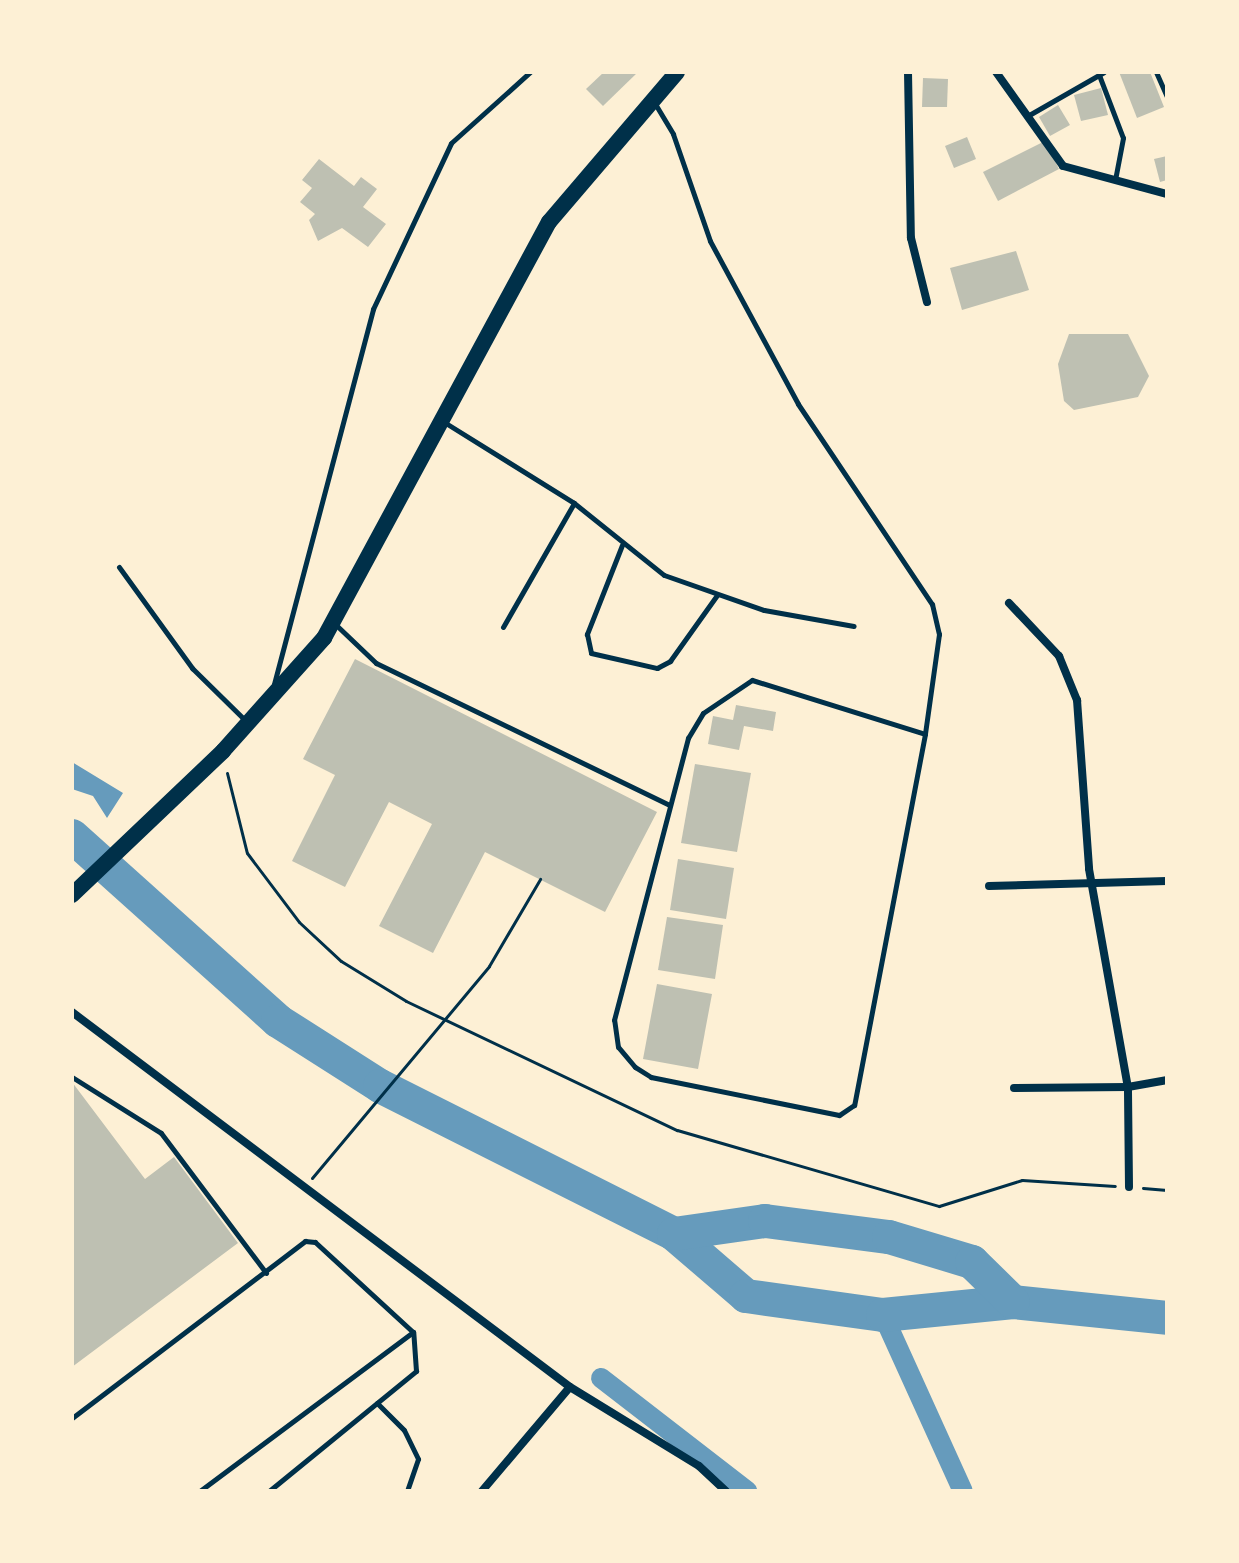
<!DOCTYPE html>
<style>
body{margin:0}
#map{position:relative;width:1239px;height:1563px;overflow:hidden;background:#fdf0d5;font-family:"Asap Condensed",sans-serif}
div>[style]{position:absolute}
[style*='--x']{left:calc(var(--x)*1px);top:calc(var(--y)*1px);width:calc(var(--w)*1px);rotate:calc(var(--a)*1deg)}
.water>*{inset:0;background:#669bbc}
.canal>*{height:20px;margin:-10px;padding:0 10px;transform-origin:10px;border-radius:10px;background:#669bbc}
.river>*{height:34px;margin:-17px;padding:0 17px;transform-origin:17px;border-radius:17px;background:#669bbc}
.building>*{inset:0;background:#bec0b2}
.path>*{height:3px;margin:-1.5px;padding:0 1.5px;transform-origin:1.5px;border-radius:1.5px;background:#003049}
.service>*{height:5px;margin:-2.5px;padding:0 2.5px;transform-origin:2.5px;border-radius:2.5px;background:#003049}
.minor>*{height:8px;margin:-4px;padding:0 4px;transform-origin:4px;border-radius:4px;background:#003049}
.primary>*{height:16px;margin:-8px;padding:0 8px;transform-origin:8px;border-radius:8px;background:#003049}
span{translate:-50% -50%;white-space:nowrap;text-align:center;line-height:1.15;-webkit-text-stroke:6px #fdf0d5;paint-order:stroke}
.frame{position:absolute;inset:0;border:74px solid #fdf0d5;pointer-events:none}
</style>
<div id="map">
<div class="water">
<i style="clip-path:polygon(72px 762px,123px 793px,107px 818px,93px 796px,72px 789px)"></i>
</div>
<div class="canal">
<i style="--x:883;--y:1315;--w:193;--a:65.6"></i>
<i style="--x:601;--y:1378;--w:185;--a:37.7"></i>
</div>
<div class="river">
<i style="--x:72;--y:836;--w:277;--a:41.9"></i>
<i style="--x:278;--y:1021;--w:121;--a:32.5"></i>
<i style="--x:380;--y:1086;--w:329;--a:26.7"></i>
<i style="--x:674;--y:1234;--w:95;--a:40.7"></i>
<i style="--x:746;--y:1296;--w:138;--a:7.9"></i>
<i style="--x:883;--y:1315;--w:131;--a:-5.7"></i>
<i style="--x:1013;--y:1302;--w:155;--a:5.9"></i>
<i style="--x:674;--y:1234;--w:92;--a:-8.1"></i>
<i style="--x:765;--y:1221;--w:125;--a:7.4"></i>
<i style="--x:889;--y:1237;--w:87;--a:16.8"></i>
<i style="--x:972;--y:1262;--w:57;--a:44.3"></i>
</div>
<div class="building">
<i style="clip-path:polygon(604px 72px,638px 72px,603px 106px,586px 89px)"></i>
<i style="clip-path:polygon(1119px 72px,1150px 72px,1164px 107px,1137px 118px)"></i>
<i style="clip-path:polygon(923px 78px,948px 79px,947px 107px,922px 107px)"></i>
<i style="clip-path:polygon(1101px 88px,1108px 115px,1081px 121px,1074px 95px)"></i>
<i style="clip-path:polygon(1058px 105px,1070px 125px,1050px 136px,1039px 117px)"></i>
<i style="clip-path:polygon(967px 137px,976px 159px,954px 168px,945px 146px)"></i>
<i style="clip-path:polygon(1045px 141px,1059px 169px,998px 201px,983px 172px)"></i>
<i style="clip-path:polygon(1167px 156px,1167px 180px,1160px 182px,1154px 159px)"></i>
<i style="clip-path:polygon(319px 159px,354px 186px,361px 177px,377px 189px,363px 207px,386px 224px,368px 247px,342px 228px,318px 241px,309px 220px,315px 214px,300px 202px,312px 188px,302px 180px)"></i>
<i style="clip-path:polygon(1016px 251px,1029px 290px,962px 310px,950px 268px)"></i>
<i style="clip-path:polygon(1069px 334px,1128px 334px,1149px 376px,1138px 397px,1074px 410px,1064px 401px,1058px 364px)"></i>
<i style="clip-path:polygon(355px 659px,657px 812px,605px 912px,485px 852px,433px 953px,379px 926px,432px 824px,389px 802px,345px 887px,292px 861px,335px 775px,303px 759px)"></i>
<i style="clip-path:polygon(736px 705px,776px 712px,773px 731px,744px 726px,739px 750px,708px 744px,713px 716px,733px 720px)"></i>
<i style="clip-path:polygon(695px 764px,751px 773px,737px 852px,681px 843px)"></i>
<i style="clip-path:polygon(678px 859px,734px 868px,726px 919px,670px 910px)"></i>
<i style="clip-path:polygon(667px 917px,723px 925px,715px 979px,658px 970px)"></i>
<i style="clip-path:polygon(657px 984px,712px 994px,698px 1069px,643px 1059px)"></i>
<i style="clip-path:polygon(72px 1082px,145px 1179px,174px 1157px,238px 1243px,72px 1367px)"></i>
</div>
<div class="path">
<i style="--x:227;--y:773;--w:82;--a:76"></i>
<i style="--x:247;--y:853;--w:86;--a:53"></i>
<i style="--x:299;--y:922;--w:57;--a:42.9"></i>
<i style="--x:341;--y:961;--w:76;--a:31.6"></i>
<i style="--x:406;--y:1001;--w:300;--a:25.5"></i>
<i style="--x:677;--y:1130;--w:273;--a:16.2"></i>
<i style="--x:939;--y:1206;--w:87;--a:-17.4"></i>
<i style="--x:1022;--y:1180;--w:93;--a:3.7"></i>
<i style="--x:312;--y:1178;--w:276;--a:-50.1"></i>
<i style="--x:489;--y:966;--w:101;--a:-59.6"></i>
<i style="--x:1143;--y:1188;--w:24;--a:5"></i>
</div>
<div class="service">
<i style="--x:1156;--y:72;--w:27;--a:66"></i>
<i style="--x:1099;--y:75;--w:67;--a:69.1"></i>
<i style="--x:1123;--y:138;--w:43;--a:100.8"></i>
<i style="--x:654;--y:102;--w:37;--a:59"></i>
<i style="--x:673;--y:134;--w:113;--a:70.9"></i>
<i style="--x:710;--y:241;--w:185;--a:61.6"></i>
<i style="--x:798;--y:404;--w:241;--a:56.2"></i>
<i style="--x:932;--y:604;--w:31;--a:77"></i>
<i style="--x:939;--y:634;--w:101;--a:98"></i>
<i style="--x:925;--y:734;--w:378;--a:100.8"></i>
<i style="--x:854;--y:1105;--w:18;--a:146"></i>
<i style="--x:839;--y:1115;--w:192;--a:-168.6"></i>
<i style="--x:651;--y:1077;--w:19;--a:-148"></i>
<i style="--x:635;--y:1067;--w:26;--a:-130"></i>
<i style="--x:618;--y:1047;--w:27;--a:-98"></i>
<i style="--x:614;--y:1020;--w:292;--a:-75.3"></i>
<i style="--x:688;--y:738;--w:29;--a:-59"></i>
<i style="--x:703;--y:713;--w:59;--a:-34"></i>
<i style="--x:752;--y:680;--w:181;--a:17.3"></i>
<i style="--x:1029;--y:115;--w:86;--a:-29.8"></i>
<i style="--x:444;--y:422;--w:153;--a:31.9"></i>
<i style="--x:574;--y:503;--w:115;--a:38.7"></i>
<i style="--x:664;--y:575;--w:106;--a:19.3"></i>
<i style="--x:764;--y:610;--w:91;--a:10.1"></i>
<i style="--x:622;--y:545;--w:96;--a:111.5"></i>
<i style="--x:587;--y:634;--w:19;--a:78"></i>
<i style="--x:591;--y:653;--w:68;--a:12.8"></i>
<i style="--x:657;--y:668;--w:15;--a:-28"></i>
<i style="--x:670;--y:661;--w:81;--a:-54.5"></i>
<i style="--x:119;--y:567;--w:125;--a:54.1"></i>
<i style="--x:192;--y:668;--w:77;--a:44.5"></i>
<i style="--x:334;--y:623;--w:58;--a:43.6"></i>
<i style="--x:376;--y:663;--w:326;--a:25.8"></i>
<i style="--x:503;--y:627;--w:143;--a:-60.2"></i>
<i style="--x:274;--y:684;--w:388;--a:-75.2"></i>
<i style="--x:373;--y:309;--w:183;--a:-64.8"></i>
<i style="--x:451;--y:143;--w:106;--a:-41.9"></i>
<i style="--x:72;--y:1077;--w:105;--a:32.2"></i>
<i style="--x:161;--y:1133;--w:175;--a:53.1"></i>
<i style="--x:377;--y:1403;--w:38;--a:45"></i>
<i style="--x:404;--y:1430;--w:32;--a:64"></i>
<i style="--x:418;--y:1459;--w:34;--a:109"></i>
<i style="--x:72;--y:1418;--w:293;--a:-37.2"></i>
<i style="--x:305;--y:1241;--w:10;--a:6"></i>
<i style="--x:315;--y:1242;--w:133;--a:42.6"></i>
<i style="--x:413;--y:1332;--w:266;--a:143.3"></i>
<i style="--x:269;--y:1491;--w:190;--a:-39.2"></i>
<i style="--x:416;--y:1371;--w:39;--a:-94"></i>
</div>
<div class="minor">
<i style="--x:908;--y:72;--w:166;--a:89"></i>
<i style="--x:911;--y:238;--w:66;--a:76"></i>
<i style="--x:996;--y:72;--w:115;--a:54.5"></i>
<i style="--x:1063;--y:166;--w:108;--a:15.1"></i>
<i style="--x:1009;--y:603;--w:73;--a:46.7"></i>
<i style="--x:1059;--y:656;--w:48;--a:67.8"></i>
<i style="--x:1077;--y:700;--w:169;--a:85.9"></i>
<i style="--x:1089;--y:869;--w:221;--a:79.9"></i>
<i style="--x:1128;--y:1087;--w:114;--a:179.5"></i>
<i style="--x:989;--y:886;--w:178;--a:-1.6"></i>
<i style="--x:72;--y:1012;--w:623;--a:36.98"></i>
<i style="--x:570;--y:1387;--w:151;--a:31.5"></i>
<i style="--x:699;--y:1466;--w:37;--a:43"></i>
<i style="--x:1129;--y:1187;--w:100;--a:-90.6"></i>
<i style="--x:1128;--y:1087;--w:40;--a:-10"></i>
<i style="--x:482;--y:1491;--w:136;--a:-49.8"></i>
</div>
<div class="primary">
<i style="--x:72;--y:895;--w:209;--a:-43.6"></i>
<i style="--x:223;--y:751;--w:152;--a:-48.2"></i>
<i style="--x:324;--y:638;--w:473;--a:-61.6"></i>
<i style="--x:549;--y:222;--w:197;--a:-49.5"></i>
</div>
<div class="frame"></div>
</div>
